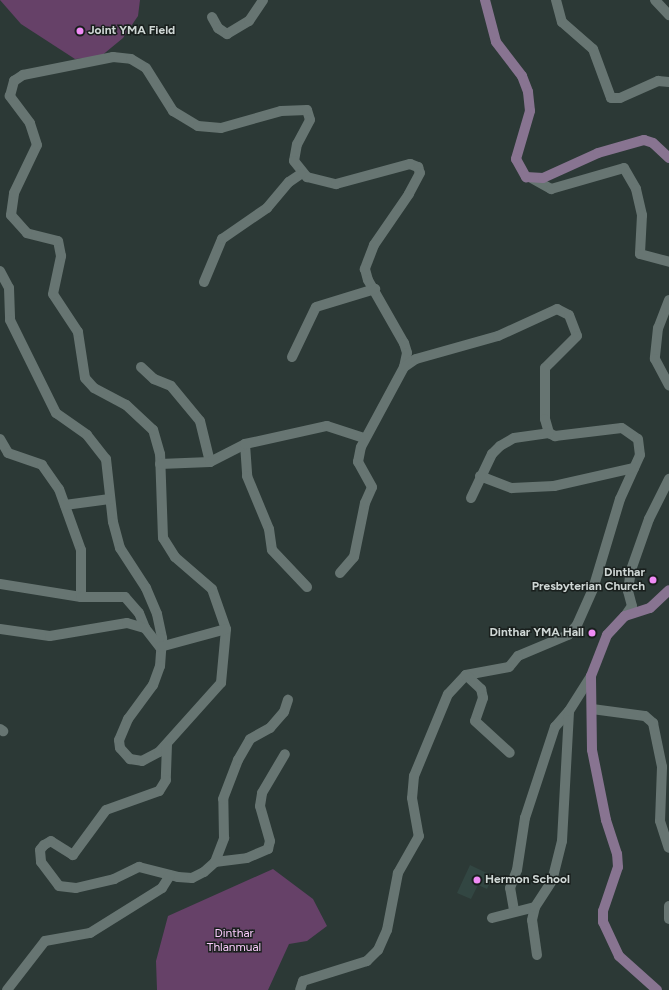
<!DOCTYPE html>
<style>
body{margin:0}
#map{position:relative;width:669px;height:990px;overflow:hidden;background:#2c3936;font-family:Figtree,sans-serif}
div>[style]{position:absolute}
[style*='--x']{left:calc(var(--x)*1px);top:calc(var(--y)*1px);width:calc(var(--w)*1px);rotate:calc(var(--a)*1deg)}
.built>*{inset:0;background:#324642}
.green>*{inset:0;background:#664168}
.street>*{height:10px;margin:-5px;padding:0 5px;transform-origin:5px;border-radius:5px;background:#677572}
.secondary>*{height:10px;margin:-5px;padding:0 5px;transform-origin:5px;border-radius:5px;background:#887491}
.dots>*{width:11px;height:11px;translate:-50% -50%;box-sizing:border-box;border:2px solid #191f1d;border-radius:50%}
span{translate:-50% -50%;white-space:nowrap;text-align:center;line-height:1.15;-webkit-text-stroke:3px #191f1d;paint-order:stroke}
.poi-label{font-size:12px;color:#cfd7d5;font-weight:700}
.left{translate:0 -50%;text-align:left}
.right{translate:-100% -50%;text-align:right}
.park-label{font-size:12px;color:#faccfc}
</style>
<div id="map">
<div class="built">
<i style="clip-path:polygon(470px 865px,493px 876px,487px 889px,478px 885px,471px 899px,457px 893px)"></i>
</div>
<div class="green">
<i style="clip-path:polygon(0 0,140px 0,138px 16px,123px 38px,100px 57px,75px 59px,21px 24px)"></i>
<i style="clip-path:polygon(273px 869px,313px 899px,327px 926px,307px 941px,289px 944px,268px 990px,157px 990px,156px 961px,168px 916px)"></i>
</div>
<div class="street">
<i style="--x:556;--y:0;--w:23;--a:75"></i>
<i style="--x:562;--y:22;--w:41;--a:41.1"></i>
<i style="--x:593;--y:49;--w:52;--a:69.8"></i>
<i style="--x:611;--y:98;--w:9;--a:0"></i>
<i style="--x:620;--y:98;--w:42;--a:-24.1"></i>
<i style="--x:658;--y:81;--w:11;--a:5"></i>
<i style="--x:655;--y:0;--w:21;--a:47"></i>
<i style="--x:212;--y:17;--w:13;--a:61"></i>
<i style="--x:218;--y:28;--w:11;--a:34"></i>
<i style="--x:227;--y:34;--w:26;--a:-31"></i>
<i style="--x:249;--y:21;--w:25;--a:-56"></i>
<i style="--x:533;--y:179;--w:21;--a:29"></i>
<i style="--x:551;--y:189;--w:76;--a:-16"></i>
<i style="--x:624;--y:168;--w:24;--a:60"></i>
<i style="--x:636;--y:189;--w:27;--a:77"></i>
<i style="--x:642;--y:215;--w:39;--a:93"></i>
<i style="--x:640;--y:254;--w:30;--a:15"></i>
<i style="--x:0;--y:271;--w:19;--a:62"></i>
<i style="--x:9;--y:288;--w:32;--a:88"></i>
<i style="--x:10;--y:320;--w:104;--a:63.7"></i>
<i style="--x:56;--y:413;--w:38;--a:35"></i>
<i style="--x:87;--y:435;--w:31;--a:52"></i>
<i style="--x:106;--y:459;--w:63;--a:83.7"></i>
<i style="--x:113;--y:522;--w:27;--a:75"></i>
<i style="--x:120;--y:548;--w:48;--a:57"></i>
<i style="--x:146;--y:588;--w:28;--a:67"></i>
<i style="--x:157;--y:614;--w:25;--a:78"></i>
<i style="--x:162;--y:638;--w:28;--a:94"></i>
<i style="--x:160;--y:666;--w:20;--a:110"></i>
<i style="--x:153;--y:685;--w:42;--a:126.3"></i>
<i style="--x:128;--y:719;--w:23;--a:113"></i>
<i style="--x:119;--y:740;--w:8;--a:83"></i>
<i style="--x:120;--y:748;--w:15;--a:48"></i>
<i style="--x:130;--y:759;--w:12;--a:9"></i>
<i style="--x:142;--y:761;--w:19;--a:-28"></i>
<i style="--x:159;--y:752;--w:93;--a:-48.1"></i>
<i style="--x:221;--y:683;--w:54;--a:-84.7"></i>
<i style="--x:226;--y:629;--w:42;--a:-109.3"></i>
<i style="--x:212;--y:589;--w:49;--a:-139.1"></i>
<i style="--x:175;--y:557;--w:22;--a:-122"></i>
<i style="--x:163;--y:538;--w:84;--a:-92"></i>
<i style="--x:160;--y:454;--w:25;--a:-106"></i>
<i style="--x:153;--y:430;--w:37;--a:-137"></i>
<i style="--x:126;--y:405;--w:36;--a:-152"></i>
<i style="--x:94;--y:388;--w:13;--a:-132"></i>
<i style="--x:85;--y:378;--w:47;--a:-98.7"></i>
<i style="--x:78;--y:332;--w:45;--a:-123.3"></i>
<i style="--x:53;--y:294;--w:39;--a:-78"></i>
<i style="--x:61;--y:256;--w:15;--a:-101"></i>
<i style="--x:58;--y:241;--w:32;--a:-166"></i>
<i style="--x:27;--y:233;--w:24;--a:-132"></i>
<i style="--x:11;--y:215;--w:22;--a:-82"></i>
<i style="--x:14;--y:193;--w:53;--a:-64.4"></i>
<i style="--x:37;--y:145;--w:23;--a:-108"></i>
<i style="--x:30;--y:123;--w:34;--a:-127"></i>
<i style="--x:10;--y:96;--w:16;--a:-75"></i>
<i style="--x:14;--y:81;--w:11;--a:-34"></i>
<i style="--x:23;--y:75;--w:92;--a:-11.3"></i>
<i style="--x:113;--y:57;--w:18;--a:6"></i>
<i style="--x:131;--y:59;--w:17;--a:31"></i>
<i style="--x:146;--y:68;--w:51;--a:57.9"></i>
<i style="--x:173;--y:111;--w:29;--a:31"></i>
<i style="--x:198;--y:126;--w:23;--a:5"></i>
<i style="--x:221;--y:128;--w:62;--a:-15.8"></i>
<i style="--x:281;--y:111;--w:26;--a:-2"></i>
<i style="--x:307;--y:110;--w:10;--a:73"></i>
<i style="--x:310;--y:120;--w:27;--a:118"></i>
<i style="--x:297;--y:144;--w:17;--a:100"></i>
<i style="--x:294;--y:161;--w:21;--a:51"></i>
<i style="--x:307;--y:177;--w:30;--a:14"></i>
<i style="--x:336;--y:184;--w:77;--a:-15.1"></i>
<i style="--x:410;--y:164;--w:9;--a:21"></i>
<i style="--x:418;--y:167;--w:6;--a:72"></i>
<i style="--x:420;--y:173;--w:24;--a:118"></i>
<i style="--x:409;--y:194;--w:62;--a:124.5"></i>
<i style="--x:374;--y:245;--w:26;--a:111"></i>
<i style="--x:365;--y:269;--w:11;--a:75"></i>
<i style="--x:368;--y:280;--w:73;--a:60.3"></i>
<i style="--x:404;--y:343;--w:10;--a:73"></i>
<i style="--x:407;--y:353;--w:14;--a:102"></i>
<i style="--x:404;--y:367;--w:14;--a:-34"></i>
<i style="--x:416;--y:359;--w:85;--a:-15.7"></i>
<i style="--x:498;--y:336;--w:65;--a:-24.6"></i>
<i style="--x:557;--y:309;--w:13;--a:27"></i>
<i style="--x:569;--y:315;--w:22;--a:69"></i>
<i style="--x:577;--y:336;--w:45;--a:135"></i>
<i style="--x:545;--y:368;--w:51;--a:90"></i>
<i style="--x:545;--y:419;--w:15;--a:74"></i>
<i style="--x:549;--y:433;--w:7;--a:27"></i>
<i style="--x:555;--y:436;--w:67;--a:-6.8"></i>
<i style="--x:622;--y:428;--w:19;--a:35"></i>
<i style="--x:638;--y:439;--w:16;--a:83"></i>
<i style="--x:640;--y:455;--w:48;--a:114.4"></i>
<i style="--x:620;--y:499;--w:94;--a:106.7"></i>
<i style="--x:593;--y:589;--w:39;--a:114"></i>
<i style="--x:577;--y:625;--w:13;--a:132"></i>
<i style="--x:568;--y:635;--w:54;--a:157.2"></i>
<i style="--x:518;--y:656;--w:14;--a:129"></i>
<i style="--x:509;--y:667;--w:44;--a:169.5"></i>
<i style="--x:466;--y:675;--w:26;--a:133"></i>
<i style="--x:448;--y:694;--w:89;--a:112.5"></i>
<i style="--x:414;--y:776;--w:22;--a:95"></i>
<i style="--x:412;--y:798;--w:39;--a:80"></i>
<i style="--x:419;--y:836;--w:43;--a:119.6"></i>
<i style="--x:398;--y:873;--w:58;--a:100.9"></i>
<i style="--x:387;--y:930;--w:22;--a:114"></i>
<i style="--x:378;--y:950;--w:16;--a:135"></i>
<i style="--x:367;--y:961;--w:67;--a:162.6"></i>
<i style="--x:303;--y:981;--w:9;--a:108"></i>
<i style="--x:204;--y:282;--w:47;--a:-67.3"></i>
<i style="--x:222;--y:239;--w:55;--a:-34.6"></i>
<i style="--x:267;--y:208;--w:34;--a:-50"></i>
<i style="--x:289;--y:182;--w:14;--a:-34"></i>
<i style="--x:669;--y:300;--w:30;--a:111"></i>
<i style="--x:658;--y:328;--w:31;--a:96"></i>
<i style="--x:655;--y:359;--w:30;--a:62"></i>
<i style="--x:292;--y:357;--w:55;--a:-64.4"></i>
<i style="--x:316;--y:307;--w:62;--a:-17"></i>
<i style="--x:141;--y:367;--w:18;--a:43"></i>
<i style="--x:154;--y:379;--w:18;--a:22"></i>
<i style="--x:171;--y:386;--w:45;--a:50.4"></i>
<i style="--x:200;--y:421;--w:42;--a:76.3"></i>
<i style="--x:0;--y:439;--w:16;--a:60"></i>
<i style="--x:8;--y:453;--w:36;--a:19"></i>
<i style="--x:42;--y:465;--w:29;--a:55"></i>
<i style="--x:59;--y:489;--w:65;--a:70.2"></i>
<i style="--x:81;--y:550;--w:47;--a:90"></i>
<i style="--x:245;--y:444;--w:32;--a:86"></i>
<i style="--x:247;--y:476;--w:57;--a:67.5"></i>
<i style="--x:269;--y:529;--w:21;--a:82"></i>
<i style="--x:272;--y:550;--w:51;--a:46.6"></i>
<i style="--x:160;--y:464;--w:50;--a:-2.3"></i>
<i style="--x:210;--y:462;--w:39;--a:-27"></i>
<i style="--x:245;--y:444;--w:84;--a:-12.4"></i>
<i style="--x:327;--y:426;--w:38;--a:18"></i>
<i style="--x:480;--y:476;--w:34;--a:21"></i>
<i style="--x:512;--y:488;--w:42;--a:-2.7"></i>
<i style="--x:554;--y:486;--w:82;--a:-12.7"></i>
<i style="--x:471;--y:498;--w:49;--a:-64.5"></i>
<i style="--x:492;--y:454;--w:11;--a:-45"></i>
<i style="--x:500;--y:446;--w:16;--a:-30"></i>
<i style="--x:514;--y:438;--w:35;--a:-8"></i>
<i style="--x:65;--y:505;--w:45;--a:-7.6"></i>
<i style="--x:340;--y:573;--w:21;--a:-49"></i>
<i style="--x:354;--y:557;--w:55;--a:-78.5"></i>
<i style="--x:365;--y:503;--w:17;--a:-66"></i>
<i style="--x:372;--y:487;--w:29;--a:-119"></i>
<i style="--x:358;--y:462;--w:15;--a:-79"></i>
<i style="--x:361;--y:447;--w:91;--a:-61.7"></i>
<i style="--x:0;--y:584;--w:82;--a:9.1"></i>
<i style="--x:81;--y:597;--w:44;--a:0"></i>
<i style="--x:125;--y:597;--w:21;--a:49"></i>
<i style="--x:139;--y:613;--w:16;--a:68"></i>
<i style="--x:625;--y:616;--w:12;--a:-55"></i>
<i style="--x:632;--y:606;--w:16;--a:-105"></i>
<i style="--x:628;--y:591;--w:21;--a:-82"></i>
<i style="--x:631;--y:570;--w:54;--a:-70.6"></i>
<i style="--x:649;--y:519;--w:45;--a:-63.4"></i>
<i style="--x:0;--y:629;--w:50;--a:8"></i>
<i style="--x:50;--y:636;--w:78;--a:-9.6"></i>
<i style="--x:127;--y:623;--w:19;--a:16"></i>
<i style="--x:145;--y:628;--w:24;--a:52"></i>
<i style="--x:160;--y:647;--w:68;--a:-15.3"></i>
<i style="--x:466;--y:675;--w:21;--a:43"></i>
<i style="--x:481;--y:689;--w:9;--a:77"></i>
<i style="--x:483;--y:698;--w:24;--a:109"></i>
<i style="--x:475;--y:721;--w:47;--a:42.4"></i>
<i style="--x:592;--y:709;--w:53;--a:7.5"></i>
<i style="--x:645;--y:716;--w:11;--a:41"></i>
<i style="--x:653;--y:723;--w:45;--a:78.4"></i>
<i style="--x:662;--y:767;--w:54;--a:92.1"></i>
<i style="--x:660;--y:821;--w:28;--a:72"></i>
<i style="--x:0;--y:729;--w:4;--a:34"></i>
<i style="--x:167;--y:744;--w:36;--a:92"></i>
<i style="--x:166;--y:780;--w:13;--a:122"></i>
<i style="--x:159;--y:791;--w:56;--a:160.3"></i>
<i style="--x:106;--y:810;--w:56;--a:126.3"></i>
<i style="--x:73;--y:855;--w:26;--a:-148"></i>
<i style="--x:51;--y:841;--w:8;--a:150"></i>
<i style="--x:44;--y:845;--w:6;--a:129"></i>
<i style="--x:40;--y:850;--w:12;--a:85"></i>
<i style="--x:41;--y:862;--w:30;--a:53"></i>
<i style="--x:59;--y:886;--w:17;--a:7"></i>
<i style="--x:76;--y:888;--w:39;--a:-13"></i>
<i style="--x:114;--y:879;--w:28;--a:-26"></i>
<i style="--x:139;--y:867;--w:40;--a:14.4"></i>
<i style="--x:178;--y:877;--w:14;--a:4"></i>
<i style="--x:192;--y:878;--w:13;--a:-27"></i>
<i style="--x:204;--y:872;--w:15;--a:-42"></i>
<i style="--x:215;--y:862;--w:26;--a:-69"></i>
<i style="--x:224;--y:838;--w:39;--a:-91"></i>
<i style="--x:223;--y:799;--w:42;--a:-69"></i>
<i style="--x:238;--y:760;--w:24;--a:-60"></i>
<i style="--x:250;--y:739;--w:23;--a:-29"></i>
<i style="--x:270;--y:728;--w:21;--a:-49"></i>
<i style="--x:284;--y:712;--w:13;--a:-72"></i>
<i style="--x:215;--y:862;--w:32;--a:-7"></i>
<i style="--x:247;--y:858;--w:23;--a:-23"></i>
<i style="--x:268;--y:849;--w:8;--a:-76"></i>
<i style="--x:270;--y:841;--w:36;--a:-106"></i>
<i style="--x:260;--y:806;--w:13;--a:-81"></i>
<i style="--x:262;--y:793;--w:45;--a:-59.5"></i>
<i style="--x:669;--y:906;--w:13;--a:90"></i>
<i style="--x:514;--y:910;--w:22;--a:-100"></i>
<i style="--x:510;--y:888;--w:19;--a:-69"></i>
<i style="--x:517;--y:870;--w:53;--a:-81.3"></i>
<i style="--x:525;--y:818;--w:96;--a:-71.8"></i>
<i style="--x:555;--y:727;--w:21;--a:-49"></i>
<i style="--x:492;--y:918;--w:44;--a:-14.3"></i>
<i style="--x:537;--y:955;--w:35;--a:-98"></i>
<i style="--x:532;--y:920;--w:13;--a:-77"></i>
<i style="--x:535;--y:907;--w:31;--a:-57"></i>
<i style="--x:552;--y:881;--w:41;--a:-76"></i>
<i style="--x:562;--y:841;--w:130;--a:-86.9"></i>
<i style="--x:569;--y:711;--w:41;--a:-57.8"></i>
<i style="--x:7;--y:990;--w:62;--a:-52.2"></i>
<i style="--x:45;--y:941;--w:46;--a:-10.1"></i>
<i style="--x:90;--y:933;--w:85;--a:-32"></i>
<i style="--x:162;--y:888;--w:15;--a:-58"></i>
</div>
<div class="secondary">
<i style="--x:485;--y:0;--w:43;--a:75.3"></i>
<i style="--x:496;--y:42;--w:43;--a:52.6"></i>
<i style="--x:522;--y:76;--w:17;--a:69"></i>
<i style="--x:528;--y:92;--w:19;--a:84"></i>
<i style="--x:530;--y:111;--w:50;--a:106.3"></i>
<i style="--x:516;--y:159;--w:21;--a:61"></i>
<i style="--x:526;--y:177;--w:17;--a:3"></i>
<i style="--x:543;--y:178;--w:60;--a:-24.4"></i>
<i style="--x:598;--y:153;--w:48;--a:-15.8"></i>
<i style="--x:644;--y:140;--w:9;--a:18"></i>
<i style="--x:653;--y:143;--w:22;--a:43"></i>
<i style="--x:657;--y:990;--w:51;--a:-138.2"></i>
<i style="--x:619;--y:956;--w:38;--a:-115"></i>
<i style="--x:603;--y:922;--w:11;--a:-90"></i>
<i style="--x:603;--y:911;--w:46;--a:-71.2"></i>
<i style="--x:618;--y:867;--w:13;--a:-94"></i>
<i style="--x:617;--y:854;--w:36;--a:-108"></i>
<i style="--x:606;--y:820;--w:71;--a:-101.3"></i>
<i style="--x:592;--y:750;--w:74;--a:-90.8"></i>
<i style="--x:591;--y:676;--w:44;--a:-68.7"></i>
<i style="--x:607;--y:635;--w:26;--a:-47"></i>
<i style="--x:625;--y:616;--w:26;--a:-18"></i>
<i style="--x:650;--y:608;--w:26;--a:-43"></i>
</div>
<div class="dots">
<i style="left:80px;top:31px;background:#f08bf5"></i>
<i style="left:653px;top:580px;background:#f08bf5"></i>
<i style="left:592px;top:633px;background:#f08bf5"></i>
<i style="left:477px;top:880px;background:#f08bf5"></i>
</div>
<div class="poi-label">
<span class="left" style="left:88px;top:31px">Joint YMA Field</span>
<span class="right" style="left:645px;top:580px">Dinthar<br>Presbyterian Church</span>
<span class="right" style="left:584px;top:633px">Dinthar YMA Hall</span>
<span class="left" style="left:485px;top:880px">Hermon School</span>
</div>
<div class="park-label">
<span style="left:234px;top:941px">Dinthar<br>Thlanmual</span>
</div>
</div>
